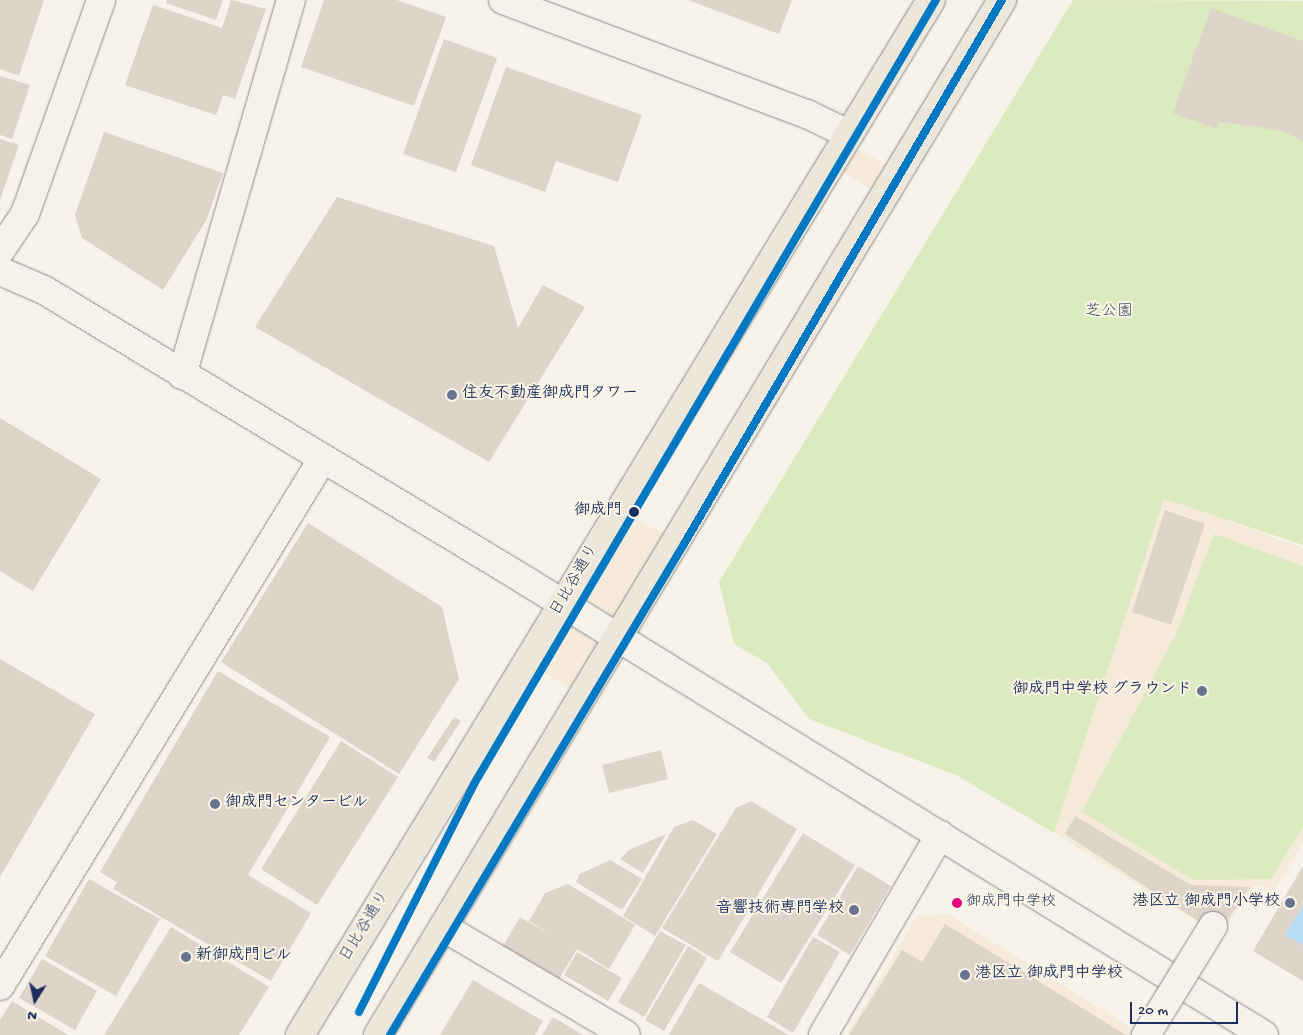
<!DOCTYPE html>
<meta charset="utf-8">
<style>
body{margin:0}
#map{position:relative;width:1303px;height:1035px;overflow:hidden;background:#f7f3ea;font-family:"Gochi Hand","Klee One",sans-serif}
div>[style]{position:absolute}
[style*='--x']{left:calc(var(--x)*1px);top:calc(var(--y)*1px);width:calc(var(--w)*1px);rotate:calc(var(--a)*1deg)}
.built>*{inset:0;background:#f6eada}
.green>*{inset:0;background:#dceabf}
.water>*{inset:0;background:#b7dcf6}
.building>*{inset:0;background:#ded4ca}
.roads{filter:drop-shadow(0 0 1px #8a8c91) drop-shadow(0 0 1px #8a8c91)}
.minor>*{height:28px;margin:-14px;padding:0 14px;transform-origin:14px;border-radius:14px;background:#f5f2ec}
.major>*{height:28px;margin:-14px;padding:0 14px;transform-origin:14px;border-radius:14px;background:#ece7da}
.bridges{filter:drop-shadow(0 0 1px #8a8c91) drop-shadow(0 0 1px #8a8c91)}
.minor-bridge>*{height:28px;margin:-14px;padding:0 14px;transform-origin:14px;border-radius:14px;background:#f5f2ec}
.metro-1>*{height:8px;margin:-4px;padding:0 4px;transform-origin:4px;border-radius:4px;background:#0079c2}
.dots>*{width:14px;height:14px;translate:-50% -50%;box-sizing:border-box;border:2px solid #fcf5e5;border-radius:50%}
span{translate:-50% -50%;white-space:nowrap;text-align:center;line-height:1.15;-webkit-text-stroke:4px #fcf5e5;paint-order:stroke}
.bus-label{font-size:15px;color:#1b2f5e}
.left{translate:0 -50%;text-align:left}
.park-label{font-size:16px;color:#3d536a}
.poi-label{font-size:16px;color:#1b2f5e;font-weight:700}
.right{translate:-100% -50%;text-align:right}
.stop-label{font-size:16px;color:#1b2f5e;font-weight:700}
.street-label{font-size:16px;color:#1b2f5e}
.north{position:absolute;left:10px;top:975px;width:50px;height:50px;-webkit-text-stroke:4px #fcf5e5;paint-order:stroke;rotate:190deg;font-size:14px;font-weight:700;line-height:20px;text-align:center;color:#1b2f5e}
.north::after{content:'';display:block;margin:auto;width:18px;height:22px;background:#1b2f5e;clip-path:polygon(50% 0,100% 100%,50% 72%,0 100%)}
.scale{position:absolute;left:1130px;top:1002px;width:108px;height:22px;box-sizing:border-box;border:2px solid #1b2f5e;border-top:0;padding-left:6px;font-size:15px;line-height:18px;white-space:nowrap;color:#1b2f5e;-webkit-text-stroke:4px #fcf5e5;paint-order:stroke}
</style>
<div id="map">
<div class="built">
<i style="clip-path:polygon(844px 141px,909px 178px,895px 202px,830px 165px)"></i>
<i style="clip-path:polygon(1164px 498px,1303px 548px,1303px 844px,1276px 888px,1254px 886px,1220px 936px,1054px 833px)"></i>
<i style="clip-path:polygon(619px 509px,685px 546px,592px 701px,532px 666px)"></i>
<i style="clip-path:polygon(948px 914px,1143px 1035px,847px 1035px,917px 916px)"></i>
</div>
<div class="green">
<i style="clip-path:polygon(1073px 0,1303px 1px,1303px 545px,1164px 499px,1054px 833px,956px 775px,809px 719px,767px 663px,734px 644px,719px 582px)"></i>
<i style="clip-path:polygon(1214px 534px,1303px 566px,1303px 827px,1271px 879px,1193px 880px,1082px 812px,1176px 634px)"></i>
</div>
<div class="water">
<i style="clip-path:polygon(1303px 905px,1303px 945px,1285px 935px)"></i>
</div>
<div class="building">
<i style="clip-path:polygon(0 0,44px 0,19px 76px,0 69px)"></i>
<i style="clip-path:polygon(167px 0,223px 0,216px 20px,166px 3px)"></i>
<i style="clip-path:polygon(231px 0,266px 9px,235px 99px,223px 95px,216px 115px,125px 85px,153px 5px,222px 28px)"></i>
<i style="clip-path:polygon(324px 0,397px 0,446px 17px,414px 106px,301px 67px)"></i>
<i style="clip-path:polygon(688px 0,792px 0,779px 34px)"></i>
<i style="clip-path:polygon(1211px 8px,1303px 41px,1303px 141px,1285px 132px,1253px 126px,1219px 122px,1217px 129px,1173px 113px)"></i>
<i style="clip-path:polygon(444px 39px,497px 58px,456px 172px,403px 154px)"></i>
<i style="clip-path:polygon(506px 67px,642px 115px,618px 182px,556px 161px,545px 192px,471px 165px)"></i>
<i style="clip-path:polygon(0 76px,30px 85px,12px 139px,0 135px)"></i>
<i style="clip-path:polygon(104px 132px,223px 173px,207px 219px,163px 290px,82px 238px,75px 215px)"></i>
<i style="clip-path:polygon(0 139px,19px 145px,0 200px)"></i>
<i style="clip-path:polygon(337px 197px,494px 246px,518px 328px,543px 285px,585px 307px,489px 462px,255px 327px)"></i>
<i style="clip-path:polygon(0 418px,101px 479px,33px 591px,0 571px)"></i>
<i style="clip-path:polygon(1165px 510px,1205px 524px,1171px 625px,1132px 612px)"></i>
<i style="clip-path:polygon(308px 523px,442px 607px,459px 679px,399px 774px,221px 662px)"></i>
<i style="clip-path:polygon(0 659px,95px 714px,0 877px)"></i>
<i style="clip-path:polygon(218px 671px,330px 737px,248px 875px,311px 913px,271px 981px,113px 889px,117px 882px,100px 872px)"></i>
<i style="clip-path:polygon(454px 717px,461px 721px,434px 762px,427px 758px)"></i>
<i style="clip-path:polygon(341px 741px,398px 777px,317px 905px,261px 869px)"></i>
<i style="clip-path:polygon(661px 750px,668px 779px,609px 793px,602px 765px)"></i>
<i style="clip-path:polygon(751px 801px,797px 829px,718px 961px,662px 928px,736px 808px)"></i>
<i style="clip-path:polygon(1075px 816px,1191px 885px,1250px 887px,1218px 934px,1065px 834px)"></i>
<i style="clip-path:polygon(693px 820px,717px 834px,655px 936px,623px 916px,674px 827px)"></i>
<i style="clip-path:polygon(803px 833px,855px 865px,781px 983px,730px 952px)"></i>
<i style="clip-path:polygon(666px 834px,643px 873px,620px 859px,629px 850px)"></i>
<i style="clip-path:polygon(610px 860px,642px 879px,622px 910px,576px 882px,580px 874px)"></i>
<i style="clip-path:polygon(858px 866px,891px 886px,850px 955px,817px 935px)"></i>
<i style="clip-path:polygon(1303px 866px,1303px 905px,1285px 935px,1303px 945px,1303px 981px,1253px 951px)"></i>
<i style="clip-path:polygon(89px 879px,160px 919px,116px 996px,45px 956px)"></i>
<i style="clip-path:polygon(568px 884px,635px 925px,609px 969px,577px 949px,559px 979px,503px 946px,520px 917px,557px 938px,529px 921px,545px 893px)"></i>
<i style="clip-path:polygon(945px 924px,1126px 1035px,849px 1035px,902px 950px,922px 962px)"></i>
<i style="clip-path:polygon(171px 927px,269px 987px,239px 1035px,104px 1035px)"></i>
<i style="clip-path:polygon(660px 931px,686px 945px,644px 1017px,618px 1002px)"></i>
<i style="clip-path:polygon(813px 937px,840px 952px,793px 1033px,767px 1017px)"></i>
<i style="clip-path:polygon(688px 946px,707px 958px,664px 1031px,645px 1020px)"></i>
<i style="clip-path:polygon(577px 952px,622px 978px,608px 1001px,564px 975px)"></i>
<i style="clip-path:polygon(42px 959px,97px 991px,75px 1030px,19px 998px)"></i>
<i style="clip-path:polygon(473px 980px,543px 1021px,535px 1035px,440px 1035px)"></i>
<i style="clip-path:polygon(699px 983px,789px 1035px,669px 1035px)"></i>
<i style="clip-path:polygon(12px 1001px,68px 1035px,0 1035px,0 1020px)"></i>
<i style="clip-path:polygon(553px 1017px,583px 1035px,542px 1035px)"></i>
</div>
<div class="roads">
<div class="minor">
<i style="--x:503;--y:0;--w:325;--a:20.6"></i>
<i style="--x:807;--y:114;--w:46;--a:26"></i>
<i style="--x:0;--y:251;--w:45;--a:-56"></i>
<i style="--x:25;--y:214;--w:227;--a:-70.4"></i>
<i style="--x:0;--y:271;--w:48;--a:23.4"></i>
<i style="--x:44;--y:290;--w:538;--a:31.09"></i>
<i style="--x:505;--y:568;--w:891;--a:31.6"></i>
<i style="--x:182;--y:375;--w:391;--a:-73.8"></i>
<i style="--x:443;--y:927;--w:212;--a:30.5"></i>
<i style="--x:0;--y:986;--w:617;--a:-58.53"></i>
<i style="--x:823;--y:1035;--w:232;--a:-59.7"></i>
</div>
<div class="major">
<i style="--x:300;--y:1035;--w:1212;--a:-58.63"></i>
<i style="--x:378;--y:1035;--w:1209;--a:-58.91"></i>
</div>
</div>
<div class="bridges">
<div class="minor-bridge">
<i style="--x:1146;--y:1035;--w:128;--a:-58.4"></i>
</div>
</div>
<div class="metro-1">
<i style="--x:359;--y:1012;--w:255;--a:-63.2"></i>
<i style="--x:474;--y:784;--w:910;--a:-59.49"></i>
<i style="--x:390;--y:1035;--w:572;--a:-59.09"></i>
<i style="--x:684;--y:544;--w:630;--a:-59.69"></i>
</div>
<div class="dots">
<i style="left:452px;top:395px;background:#68748f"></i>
<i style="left:634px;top:512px;background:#1b2f5e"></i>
<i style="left:1202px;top:691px;background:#68748f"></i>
<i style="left:215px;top:804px;background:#68748f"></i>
<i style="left:957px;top:903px;background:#e5007d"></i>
<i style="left:1290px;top:903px;background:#68748f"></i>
<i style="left:854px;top:910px;background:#68748f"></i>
<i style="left:186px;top:957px;background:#68748f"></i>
<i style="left:965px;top:975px;background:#68748f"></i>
</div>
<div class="bus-label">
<span class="left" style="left:966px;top:903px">御成門中学校</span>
</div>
<div class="park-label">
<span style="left:1109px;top:313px">芝公園</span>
</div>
<div class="poi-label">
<span class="left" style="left:462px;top:395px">住友不動産御成門タワー</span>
<span class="right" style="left:1192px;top:691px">御成門中学校 グラウンド</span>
<span class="left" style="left:225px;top:804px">御成門センタービル</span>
<span class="right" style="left:1280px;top:903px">港区立 御成門小学校</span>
<span class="right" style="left:844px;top:910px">音響技術専門学校</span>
<span class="left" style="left:196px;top:957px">新御成門ビル</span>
<span class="left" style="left:975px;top:975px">港区立 御成門中学校</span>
</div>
<div class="stop-label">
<span class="right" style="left:622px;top:512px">御成門</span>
</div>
<div class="street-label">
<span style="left:576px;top:581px;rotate:-60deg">日比谷通り</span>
<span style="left:366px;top:927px;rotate:-59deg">日比谷通り</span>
</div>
<div class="north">N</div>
<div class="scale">20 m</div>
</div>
